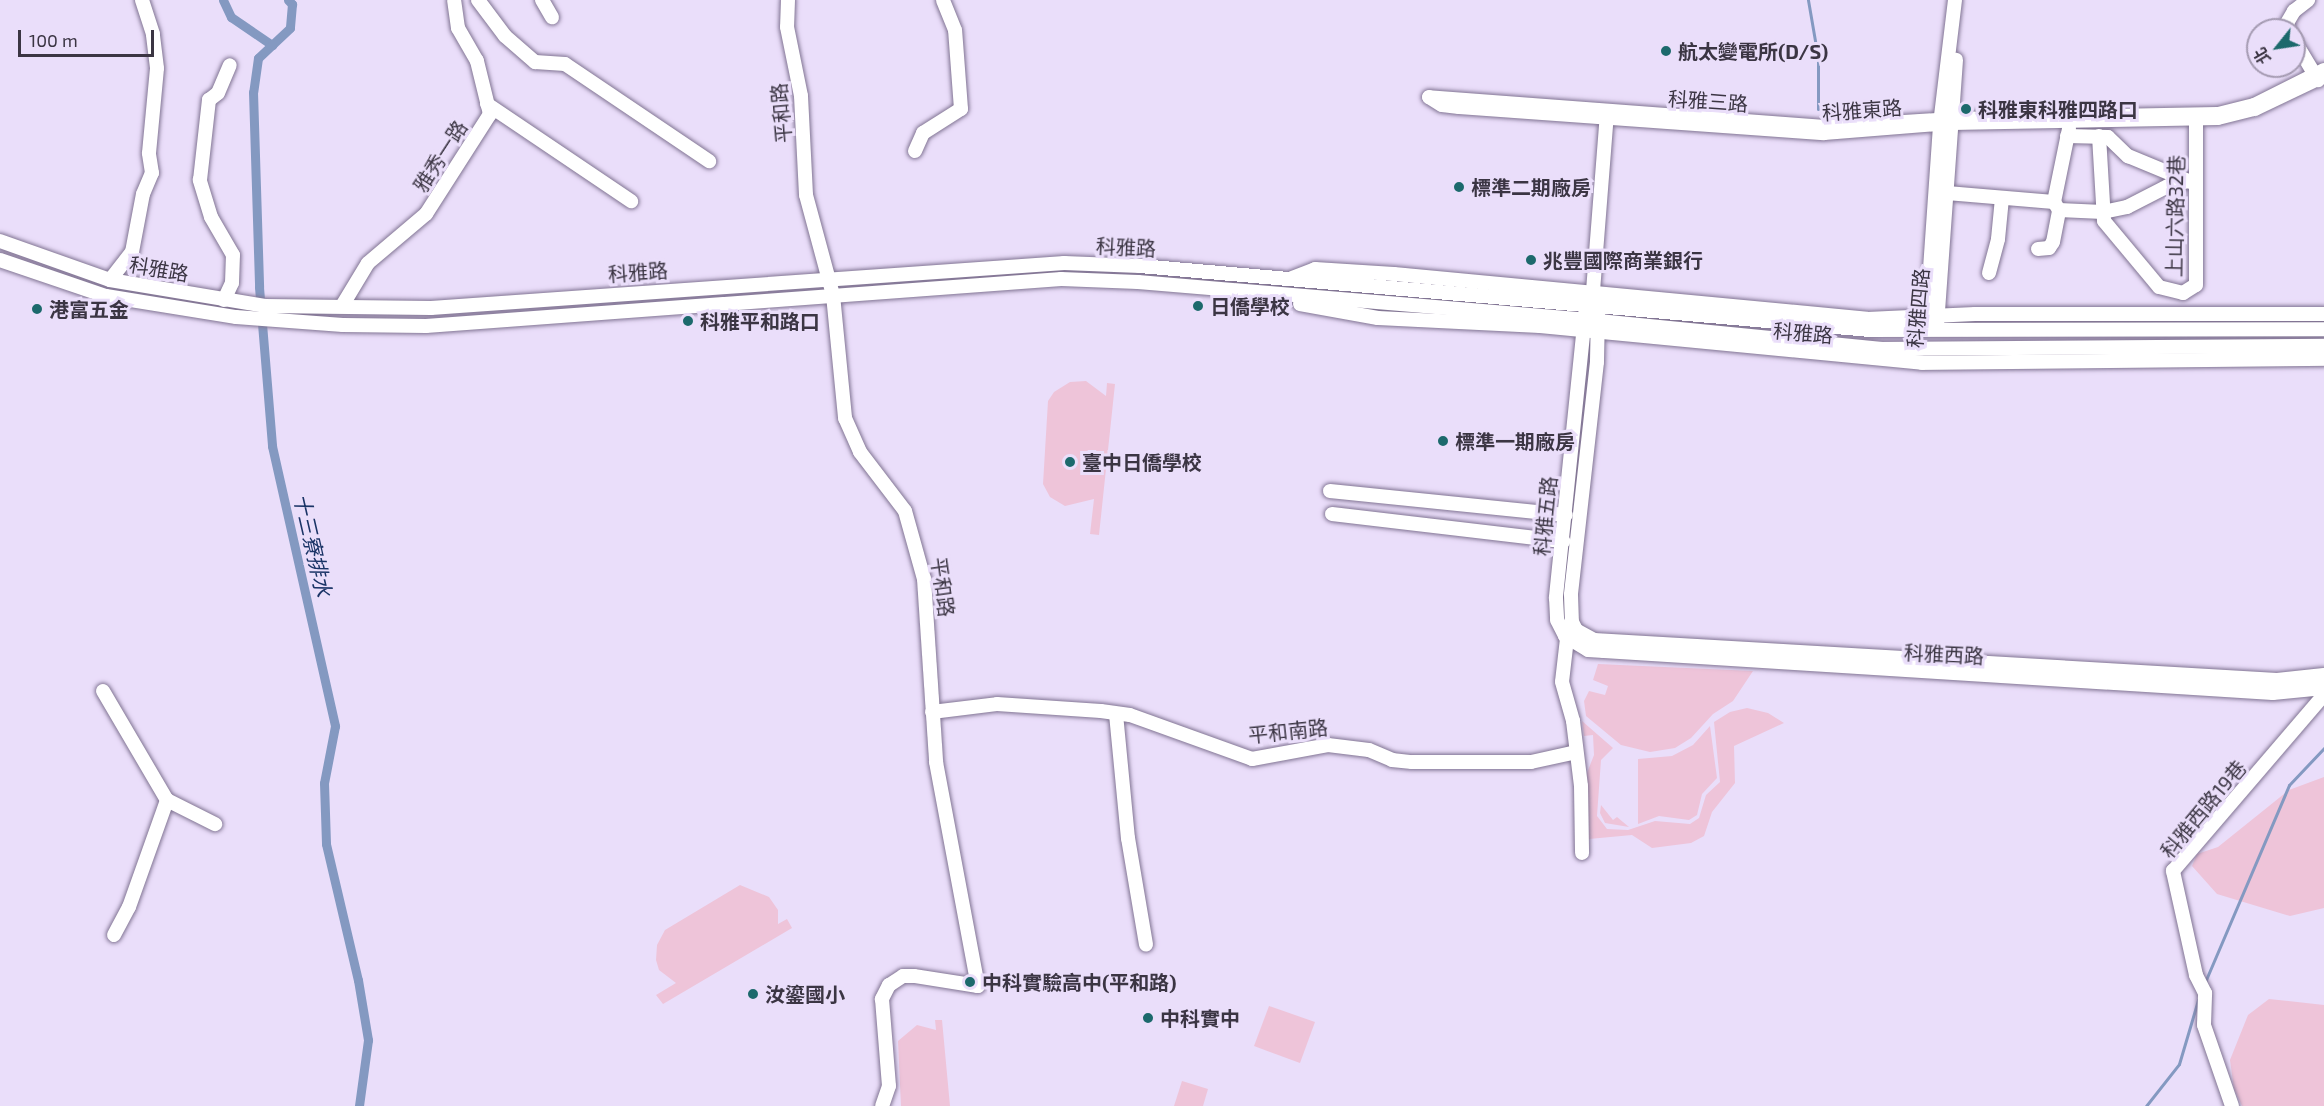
<!DOCTYPE html>
<meta charset="utf-8">
<style>
body{margin:0}
#map{position:relative;width:2324px;height:1106px;overflow:hidden;background:#eadefa;font-family:"Exo 2","Noto Sans TC",sans-serif}
div>[style]{position:absolute}
[style*='--x']{left:calc(var(--x)*1px);top:calc(var(--y)*1px);width:calc(var(--w)*1px);rotate:calc(var(--a)*1deg)}
.green>*{inset:0;background:#eec4d9}
.stream>*{height:3px;margin:-1.5px;padding:0 1.5px;transform-origin:1.5px;border-radius:1.5px;background:#8499c1}
.canal>*{height:9px;margin:-4.5px;padding:0 4.5px;transform-origin:4.5px;border-radius:4.5px;background:#8499c1}
.roads{filter:drop-shadow(0 0 2px #817493) drop-shadow(0 0 2px #817493)}
.minor>*{height:14px;margin:-7px;padding:0 7px;transform-origin:7px;border-radius:7px;background:#fff}
.dots>*{width:16px;height:16px;translate:-50% -50%;box-sizing:border-box;border:3px solid #eadefa;border-radius:50%}
span{translate:-50% -50%;white-space:nowrap;text-align:center;line-height:1.15;-webkit-text-stroke:6px #eadefa;paint-order:stroke}
.poi-label{font-size:20px;color:#3b3543;font-weight:700}
.left{translate:0 -50%;text-align:left}
.street-label{font-size:20px;color:#3b3543}
.water-label{font-size:21px;color:#1b3466;font-style:italic}
.north{position:absolute;left:2246px;top:18px;width:60px;height:60px;box-sizing:border-box;background:#eadefa;border:2px solid #a49ab1;border-radius:50%;rotate:240deg;font-size:16px;font-weight:700;line-height:24px;text-align:center;color:#3b3543}
.north::after{content:'';display:block;margin:auto;width:21px;height:27px;background:#1c696c;clip-path:polygon(50% 0,100% 100%,50% 72%,0 100%)}
.scale{position:absolute;left:18px;top:30px;width:136px;height:27px;box-sizing:border-box;border:3px solid #3b3543;border-top:0;padding-left:8px;font-size:18px;line-height:21px;white-space:nowrap;color:#3b3543;-webkit-text-stroke:4px #eadefa;paint-order:stroke}
</style>
<div id="map">
<div class="green">
<i style="clip-path:polygon(1086px 381px,1106px 396px,1107px 383px,1115px 384px,1099px 535px,1090px 534px,1094px 499px,1065px 506px,1050px 497px,1043px 484px,1048px 401px,1054px 392px,1070px 382px)"></i>
<i style="clip-path:polygon(1598px 664px,1753px 671px,1733px 701px,1713px 714px,1691px 738px,1675px 748px,1650px 752px,1621px 745px,1586px 716px,1584px 701px,1589px 691px,1605px 695px,1608px 686px,1593px 680px)"></i>
<i style="clip-path:polygon(1747px 708px,1768px 713px,1784px 723px,1734px 746px,1735px 783px,1712px 812px,1704px 836px,1691px 843px,1652px 848px,1632px 835px,1589px 839px,1587px 773px,1594px 755px,1593px 735px,1584px 736px,1582px 721px,1613px 748px,1601px 760px,1597px 816px,1607px 829px,1628px 830px,1655px 821px,1690px 824px,1699px 818px,1706px 795px,1720px 782px,1714px 722px,1730px 712px)"></i>
<i style="clip-path:polygon(1710px 726px,1717px 778px,1702px 794px,1697px 815px,1689px 820px,1659px 816px,1638px 824px,1638px 759px,1672px 756px,1693px 745px)"></i>
<i style="clip-path:polygon(2324px 777px,2324px 908px,2290px 916px,2217px 894px,2192px 866px,2197px 854px,2218px 847px,2289px 790px)"></i>
<i style="clip-path:polygon(1601px 805px,1613px 820px,1617px 817px,1629px 827px,1605px 823px,1600px 813px)"></i>
<i style="clip-path:polygon(740px 885px,769px 897px,778px 910px,778px 924px,787px 919px,792px 928px,663px 1004px,656px 995px,676px 983px,659px 970px,656px 960px,657px 945px,665px 930px)"></i>
<i style="clip-path:polygon(2269px 999px,2324px 1005px,2324px 1106px,2242px 1106px,2234px 1089px,2230px 1060px,2248px 1015px)"></i>
<i style="clip-path:polygon(1269px 1006px,1315px 1022px,1300px 1063px,1254px 1046px)"></i>
<i style="clip-path:polygon(935px 1020px,942px 1020px,950px 1106px,901px 1106px,898px 1041px,917px 1025px,936px 1030px)"></i>
<i style="clip-path:polygon(1182px 1081px,1208px 1089px,1203px 1106px,1174px 1106px)"></i>
</div>
<div class="stream">
<i style="--x:1808;--y:0;--w:59;--a:80.2"></i>
<i style="--x:1818;--y:58;--w:51;--a:90"></i>
<i style="--x:2205;--y:982;--w:214;--a:-66.9"></i>
<i style="--x:2289;--y:785;--w:51;--a:-46.6"></i>
<i style="--x:2146;--y:1106;--w:53;--a:-51.8"></i>
<i style="--x:2179;--y:1064;--w:67;--a:-73.5"></i>
</div>
<div class="canal">
<i style="--x:223;--y:0;--w:19;--a:65"></i>
<i style="--x:231;--y:17;--w:50;--a:34.3"></i>
<i style="--x:288;--y:0;--w:6;--a:45"></i>
<i style="--x:292;--y:4;--w:24;--a:95"></i>
<i style="--x:290;--y:28;--w:44;--a:136.8"></i>
<i style="--x:258;--y:58;--w:34;--a:98"></i>
<i style="--x:253;--y:92;--w:195;--a:88.2"></i>
<i style="--x:259;--y:287;--w:160;--a:85.3"></i>
<i style="--x:272;--y:446;--w:287;--a:77.3"></i>
<i style="--x:335;--y:726;--w:58;--a:100.9"></i>
<i style="--x:324;--y:783;--w:61;--a:88.1"></i>
<i style="--x:326;--y:844;--w:140;--a:76.8"></i>
<i style="--x:358;--y:980;--w:61;--a:80.5"></i>
<i style="--x:368;--y:1040;--w:67;--a:97.8"></i>
</div>
<div class="roads">
<div class="minor">
<i style="--x:478;--y:0;--w:45;--a:53.1"></i>
<i style="--x:505;--y:36;--w:40;--a:41"></i>
<i style="--x:535;--y:62;--w:30;--a:4"></i>
<i style="--x:565;--y:64;--w:174;--a:34"></i>
<i style="--x:542;--y:0;--w:20;--a:60"></i>
<i style="--x:788;--y:0;--w:27;--a:92"></i>
<i style="--x:787;--y:27;--w:70;--a:78.5"></i>
<i style="--x:801;--y:96;--w:99;--a:87.1"></i>
<i style="--x:806;--y:195;--w:104;--a:74.9"></i>
<i style="--x:833;--y:295;--w:124;--a:84.4"></i>
<i style="--x:845;--y:418;--w:37;--a:66"></i>
<i style="--x:860;--y:452;--w:74;--a:52.7"></i>
<i style="--x:905;--y:511;--w:71;--a:74.4"></i>
<i style="--x:924;--y:579;--w:183;--a:86.2"></i>
<i style="--x:936;--y:762;--w:228;--a:79.4"></i>
<i style="--x:978;--y:986;--w:65;--a:-171.1"></i>
<i style="--x:914;--y:976;--w:11;--a:180"></i>
<i style="--x:903;--y:976;--w:17;--a:147"></i>
<i style="--x:889;--y:985;--w:16;--a:117"></i>
<i style="--x:882;--y:999;--w:87;--a:85.4"></i>
<i style="--x:889;--y:1086;--w:21;--a:109"></i>
<i style="--x:2289;--y:30;--w:7;--a:-106"></i>
<i style="--x:2287;--y:23;--w:14;--a:-60"></i>
<i style="--x:2294;--y:11;--w:18;--a:-38"></i>
<i style="--x:2294;--y:40;--w:47;--a:59"></i>
<i style="--x:2324;--y:70;--w:78;--a:153.4"></i>
<i style="--x:2254;--y:105;--w:38;--a:166"></i>
<i style="--x:2217;--y:114;--w:265;--a:178.9"></i>
<i style="--x:1952;--y:119;--w:127;--a:176.4"></i>
<i style="--x:1825;--y:127;--w:397;--a:-175.7"></i>
<i style="--x:1429;--y:97;--w:15;--a:32"></i>
<i style="--x:1442;--y:105;--w:17;--a:7"></i>
<i style="--x:1459;--y:107;--w:366;--a:4.1"></i>
<i style="--x:1824;--y:133;--w:128;--a:-4.5"></i>
<i style="--x:1952;--y:123;--w:266;--a:-1.1"></i>
<i style="--x:2218;--y:118;--w:38;--a:-14"></i>
<i style="--x:2255;--y:109;--w:76;--a:-25.6"></i>
<i style="--x:487;--y:104;--w:174;--a:34"></i>
<i style="--x:1607;--y:113;--w:179;--a:94.5"></i>
<i style="--x:1593;--y:291;--w:17;--a:115"></i>
<i style="--x:1586;--y:306;--w:294;--a:95.9"></i>
<i style="--x:1556;--y:598;--w:22;--a:87"></i>
<i style="--x:1557;--y:620;--w:18;--a:63"></i>
<i style="--x:1565;--y:636;--w:27;--a:31"></i>
<i style="--x:1588;--y:650;--w:16;--a:4"></i>
<i style="--x:1604;--y:651;--w:670;--a:3.59"></i>
<i style="--x:2273;--y:693;--w:51;--a:-5.6"></i>
<i style="--x:2067;--y:136;--w:41;--a:1.4"></i>
<i style="--x:2108;--y:137;--w:28;--a:44"></i>
<i style="--x:2128;--y:156;--w:68;--a:22.4"></i>
<i style="--x:2099;--y:136;--w:85;--a:86.6"></i>
<i style="--x:2104;--y:221;--w:86;--a:50.2"></i>
<i style="--x:2159;--y:287;--w:25;--a:14"></i>
<i style="--x:2183;--y:293;--w:15;--a:-32"></i>
<i style="--x:2196;--y:285;--w:166;--a:-90"></i>
<i style="--x:915;--y:151;--w:20;--a:-66"></i>
<i style="--x:923;--y:133;--w:45;--a:-32.3"></i>
<i style="--x:961;--y:109;--w:79;--a:-94.3"></i>
<i style="--x:955;--y:30;--w:32;--a:-112"></i>
<i style="--x:1947;--y:193;--w:107;--a:4.8"></i>
<i style="--x:2054;--y:202;--w:9;--a:58"></i>
<i style="--x:2059;--y:210;--w:44;--a:2.6"></i>
<i style="--x:2103;--y:212;--w:25;--a:-12"></i>
<i style="--x:2127;--y:207;--w:46;--a:-27.1"></i>
<i style="--x:2168;--y:186;--w:21;--a:-14"></i>
<i style="--x:2054;--y:202;--w:75;--a:-78.4"></i>
<i style="--x:0;--y:241;--w:117;--a:19.5"></i>
<i style="--x:110;--y:280;--w:157;--a:9.5"></i>
<i style="--x:265;--y:306;--w:166;--a:0.7"></i>
<i style="--x:431;--y:308;--w:635;--a:-4.07"></i>
<i style="--x:1064;--y:263;--w:76;--a:2.3"></i>
<i style="--x:1140;--y:266;--w:733;--a:5.01"></i>
<i style="--x:1870;--y:330;--w:454;--a:-0.1"></i>
<i style="--x:2038;--y:249;--w:11;--a:-5"></i>
<i style="--x:2049;--y:248;--w:7;--a:-56"></i>
<i style="--x:2053;--y:242;--w:33;--a:-79"></i>
<i style="--x:0;--y:260;--w:112;--a:18.8"></i>
<i style="--x:106;--y:296;--w:132;--a:9.2"></i>
<i style="--x:236;--y:317;--w:107;--a:4.3"></i>
<i style="--x:343;--y:325;--w:83;--a:0.7"></i>
<i style="--x:426;--y:326;--w:637;--a:-4.23"></i>
<i style="--x:1061;--y:279;--w:77;--a:2.2"></i>
<i style="--x:1138;--y:282;--w:462;--a:4.8"></i>
<i style="--x:1598;--y:321;--w:286;--a:5.6"></i>
<i style="--x:1883;--y:349;--w:441;--a:-0.4"></i>
<i style="--x:1989;--y:273;--w:35;--a:-75"></i>
<i style="--x:1998;--y:239;--w:41;--a:-84.4"></i>
<i style="--x:1292;--y:278;--w:25;--a:-21"></i>
<i style="--x:1315;--y:269;--w:79;--a:3.6"></i>
<i style="--x:1394;--y:274;--w:475;--a:5.4"></i>
<i style="--x:1867;--y:319;--w:108;--a:-2.7"></i>
<i style="--x:1975;--y:314;--w:349;--a:0"></i>
<i style="--x:110;--y:280;--w:36;--a:-52"></i>
<i style="--x:132;--y:252;--w:59;--a:-79.3"></i>
<i style="--x:143;--y:194;--w:23;--a:-67"></i>
<i style="--x:152;--y:173;--w:20;--a:-99"></i>
<i style="--x:149;--y:153;--w:85;--a:-84.6"></i>
<i style="--x:157;--y:68;--w:34;--a:-97"></i>
<i style="--x:153;--y:34;--w:36;--a:-108"></i>
<i style="--x:224;--y:300;--w:19;--a:-65"></i>
<i style="--x:232;--y:283;--w:28;--a:-88"></i>
<i style="--x:233;--y:255;--w:44;--a:-120.1"></i>
<i style="--x:211;--y:217;--w:39;--a:-107"></i>
<i style="--x:200;--y:180;--w:81;--a:-83.6"></i>
<i style="--x:209;--y:100;--w:11;--a:-38"></i>
<i style="--x:218;--y:93;--w:30;--a:-67"></i>
<i style="--x:1300;--y:304;--w:79;--a:10.2"></i>
<i style="--x:1378;--y:318;--w:162;--a:2.8"></i>
<i style="--x:1540;--y:326;--w:384;--a:5.5"></i>
<i style="--x:1922;--y:363;--w:402;--a:-0.6"></i>
<i style="--x:342;--y:306;--w:50;--a:-58.8"></i>
<i style="--x:368;--y:263;--w:76;--a:-40.2"></i>
<i style="--x:426;--y:214;--w:119;--a:-57.4"></i>
<i style="--x:490;--y:114;--w:55;--a:-103.8"></i>
<i style="--x:477;--y:61;--w:38;--a:-120"></i>
<i style="--x:458;--y:28;--w:28;--a:-98"></i>
<i style="--x:1598;--y:313;--w:49;--a:91.2"></i>
<i style="--x:1597;--y:362;--w:234;--a:96.4"></i>
<i style="--x:1571;--y:595;--w:27;--a:88"></i>
<i style="--x:1572;--y:622;--w:9;--a:63"></i>
<i style="--x:1576;--y:630;--w:21;--a:29"></i>
<i style="--x:1594;--y:640;--w:684;--a:3.35"></i>
<i style="--x:2277;--y:680;--w:47;--a:-6.1"></i>
<i style="--x:1937;--y:325;--w:266;--a:-85.9"></i>
<i style="--x:1926;--y:326;--w:202;--a:-86"></i>
<i style="--x:1940;--y:124;--w:125;--a:-83.1"></i>
<i style="--x:1330;--y:491;--w:237;--a:5.8"></i>
<i style="--x:1332;--y:514;--w:233;--a:6.7"></i>
<i style="--x:1568;--y:630;--w:52;--a:96.6"></i>
<i style="--x:1562;--y:682;--w:41;--a:74.2"></i>
<i style="--x:1573;--y:721;--w:65;--a:83"></i>
<i style="--x:1581;--y:786;--w:67;--a:89.1"></i>
<i style="--x:103;--y:691;--w:126;--a:59.6"></i>
<i style="--x:167;--y:800;--w:54;--a:26.6"></i>
<i style="--x:932;--y:712;--w:65;--a:-7"></i>
<i style="--x:997;--y:704;--w:104;--a:3.9"></i>
<i style="--x:1101;--y:711;--w:29;--a:8"></i>
<i style="--x:1130;--y:715;--w:130;--a:19.8"></i>
<i style="--x:1252;--y:759;--w:77;--a:-10.4"></i>
<i style="--x:1328;--y:745;--w:41;--a:7"></i>
<i style="--x:1369;--y:750;--w:25;--a:23"></i>
<i style="--x:1392;--y:760;--w:20;--a:6"></i>
<i style="--x:1412;--y:762;--w:119;--a:0"></i>
<i style="--x:1531;--y:762;--w:46;--a:-12.5"></i>
<i style="--x:1116;--y:714;--w:125;--a:84.5"></i>
<i style="--x:1128;--y:838;--w:108;--a:80.4"></i>
<i style="--x:114;--y:935;--w:32;--a:-62"></i>
<i style="--x:129;--y:907;--w:114;--a:-70.4"></i>
<i style="--x:2232;--y:1106;--w:86;--a:-109.1"></i>
<i style="--x:2204;--y:1025;--w:32;--a:-88"></i>
<i style="--x:2205;--y:993;--w:20;--a:-117"></i>
<i style="--x:2196;--y:975;--w:107;--a:-102.5"></i>
<i style="--x:2173;--y:871;--w:232;--a:-49.4"></i>
</div>
</div>
<div class="dots">
<i style="left:1666px;top:51px;background:#1c696c"></i>
<i style="left:1966px;top:109px;background:#1c696c"></i>
<i style="left:1459px;top:187px;background:#1c696c"></i>
<i style="left:1531px;top:260px;background:#1c696c"></i>
<i style="left:1198px;top:306px;background:#1c696c"></i>
<i style="left:37px;top:309px;background:#1c696c"></i>
<i style="left:688px;top:321px;background:#1c696c"></i>
<i style="left:1443px;top:441px;background:#1c696c"></i>
<i style="left:1070px;top:462px;background:#1c696c"></i>
<i style="left:970px;top:982px;background:#1c696c"></i>
<i style="left:753px;top:994px;background:#1c696c"></i>
<i style="left:1148px;top:1018px;background:#1c696c"></i>
</div>
<div class="poi-label">
<span class="left" style="left:1678px;top:51px">航太變電所(D/S)</span>
<span class="left" style="left:1978px;top:109px">科雅東科雅四路口</span>
<span class="left" style="left:1471px;top:187px">標準二期廠房</span>
<span class="left" style="left:1543px;top:260px">兆豐國際商業銀行</span>
<span class="left" style="left:1210px;top:306px">日僑學校</span>
<span class="left" style="left:49px;top:309px">港富五金</span>
<span class="left" style="left:700px;top:321px">科雅平和路口</span>
<span class="left" style="left:1455px;top:441px">標準一期廠房</span>
<span class="left" style="left:1082px;top:462px">臺中日僑學校</span>
<span class="left" style="left:982px;top:982px">中科實驗高中(平和路)</span>
<span class="left" style="left:765px;top:994px">汝鎏國小</span>
<span class="left" style="left:1160px;top:1018px">中科實中</span>
</div>
<div class="street-label">
<span style="left:1708px;top:101px;rotate:4deg">科雅三路</span>
<span style="left:1862px;top:110px;rotate:-4deg">科雅東路</span>
<span style="left:781px;top:113px;rotate:-95deg">平和路</span>
<span style="left:440px;top:156px;rotate:-57deg">雅秀一路</span>
<span style="left:2175px;top:216px;rotate:-89deg">上山六路32巷</span>
<span style="left:1126px;top:247px;rotate:3deg">科雅路</span>
<span style="left:159px;top:269px;rotate:10deg">科雅路</span>
<span style="left:638px;top:272px;rotate:-4deg">科雅路</span>
<span style="left:1918px;top:308px;rotate:-85deg">科雅四路</span>
<span style="left:1803px;top:333px;rotate:5deg">科雅路</span>
<span style="left:1545px;top:516px;rotate:-84deg">科雅五路</span>
<span style="left:943px;top:587px;rotate:82deg">平和路</span>
<span style="left:1944px;top:654px;rotate:3deg">科雅西路</span>
<span style="left:1288px;top:731px;rotate:-6deg">平和南路</span>
<span style="left:2203px;top:809px;rotate:-50deg">科雅西路19巷</span>
</div>
<div class="water-label">
<span style="left:313px;top:545px;rotate:77deg">十三寮排水</span>
</div>
<div class="north">北</div>
<div class="scale">100 m</div>
</div>
